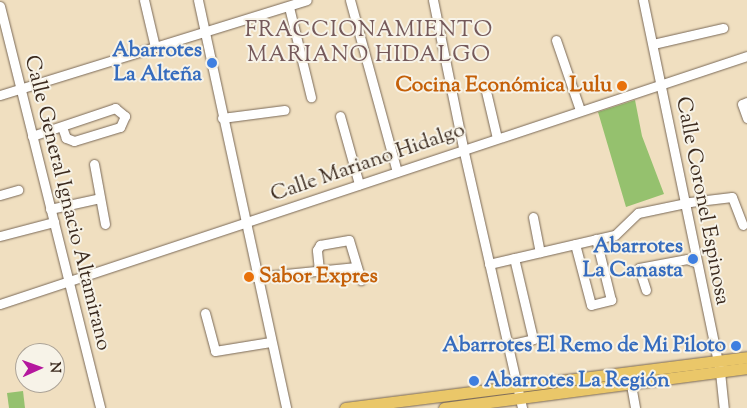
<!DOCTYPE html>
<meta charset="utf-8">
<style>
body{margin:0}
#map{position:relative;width:747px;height:408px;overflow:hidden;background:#f0dfc0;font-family:"Sorts Mill Goudy",serif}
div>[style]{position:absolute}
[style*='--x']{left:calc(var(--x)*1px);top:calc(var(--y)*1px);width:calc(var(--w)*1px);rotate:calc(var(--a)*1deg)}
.green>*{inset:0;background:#95c16e}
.roads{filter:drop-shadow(0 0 1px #7a6957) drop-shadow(0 0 1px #7a6957)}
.minor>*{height:9px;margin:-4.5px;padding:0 4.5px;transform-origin:4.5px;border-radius:4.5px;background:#fff}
.major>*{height:11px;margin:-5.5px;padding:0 5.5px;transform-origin:5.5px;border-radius:5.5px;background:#eac769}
.dots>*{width:14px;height:14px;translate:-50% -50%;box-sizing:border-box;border:2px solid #f7f3e8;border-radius:50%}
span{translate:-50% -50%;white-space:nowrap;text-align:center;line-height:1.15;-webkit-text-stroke:4px #f7f3e8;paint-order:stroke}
.shop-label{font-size:21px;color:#366cbe;font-weight:700}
.right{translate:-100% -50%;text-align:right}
.left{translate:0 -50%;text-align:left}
.food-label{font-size:21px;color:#c56008;font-weight:700}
.street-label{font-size:21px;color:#3b2a1e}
.neighbourhood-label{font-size:22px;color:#75595a;letter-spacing:1px}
.north{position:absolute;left:15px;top:343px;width:50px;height:50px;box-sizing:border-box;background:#f7f3e8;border:1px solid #aca397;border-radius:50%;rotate:88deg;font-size:14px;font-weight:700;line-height:20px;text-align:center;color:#3b2a1e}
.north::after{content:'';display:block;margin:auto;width:18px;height:22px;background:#b5179e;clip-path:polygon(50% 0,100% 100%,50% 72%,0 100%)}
</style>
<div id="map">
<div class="green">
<i style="clip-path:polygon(635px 100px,642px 136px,664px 194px,626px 207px,598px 112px)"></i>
<i style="clip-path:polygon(23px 391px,25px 408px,9px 408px,7px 393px)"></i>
</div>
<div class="roads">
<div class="minor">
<i style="--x:144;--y:0;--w:48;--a:76.8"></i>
<i style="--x:198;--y:0;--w:417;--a:77.8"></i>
<i style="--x:350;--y:0;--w:178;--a:74.7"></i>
<i style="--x:433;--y:0;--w:151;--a:78.5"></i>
<i style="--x:463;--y:148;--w:267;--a:77.2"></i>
<i style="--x:643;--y:0;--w:380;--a:78.3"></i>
<i style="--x:720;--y:372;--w:36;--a:84"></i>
<i style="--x:0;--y:6;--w:414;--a:76"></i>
<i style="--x:289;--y:7;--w:93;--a:76.3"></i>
<i style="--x:556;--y:40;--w:74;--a:71.1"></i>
<i style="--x:653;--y:44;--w:72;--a:-12.9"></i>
<i style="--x:485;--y:87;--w:52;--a:76.8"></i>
<i style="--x:0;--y:95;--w:321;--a:-17.2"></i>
<i style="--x:747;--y:102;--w:5;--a:158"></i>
<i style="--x:742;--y:104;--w:15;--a:70"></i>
<i style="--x:340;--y:116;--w:71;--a:74.4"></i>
<i style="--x:222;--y:118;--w:63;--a:-7.4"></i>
<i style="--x:32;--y:136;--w:88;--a:-18.6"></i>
<i style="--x:115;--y:108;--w:13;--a:39"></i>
<i style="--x:125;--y:116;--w:12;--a:114"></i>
<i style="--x:120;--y:127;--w:48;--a:163.1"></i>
<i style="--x:74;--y:141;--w:9;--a:-159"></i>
<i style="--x:66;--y:138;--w:12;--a:-110"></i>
<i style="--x:94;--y:164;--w:61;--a:79.6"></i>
<i style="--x:0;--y:195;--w:19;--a:-16"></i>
<i style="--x:50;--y:209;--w:51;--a:-12.4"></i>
<i style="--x:533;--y:217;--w:36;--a:79"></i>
<i style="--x:0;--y:236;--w:56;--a:-14.5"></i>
<i style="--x:575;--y:244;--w:63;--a:75.3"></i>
<i style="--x:591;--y:305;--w:21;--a:-14"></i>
<i style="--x:611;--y:300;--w:63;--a:-103.8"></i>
<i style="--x:489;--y:264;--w:129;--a:-13"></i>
<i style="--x:615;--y:235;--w:32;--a:-44"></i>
<i style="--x:638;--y:213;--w:53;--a:-11.9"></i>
<i style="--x:690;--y:202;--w:42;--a:-6.8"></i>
<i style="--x:732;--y:197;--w:30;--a:69"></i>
<i style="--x:319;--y:270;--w:20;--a:-96"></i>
<i style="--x:317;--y:250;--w:6;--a:-59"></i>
<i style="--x:320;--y:245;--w:29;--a:-10"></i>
<i style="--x:349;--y:240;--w:42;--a:73.3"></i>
<i style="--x:255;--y:277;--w:102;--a:-5.6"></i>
<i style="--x:646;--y:290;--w:23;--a:-108"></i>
<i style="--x:639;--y:268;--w:49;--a:-10.6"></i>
<i style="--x:687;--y:259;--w:9;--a:21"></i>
<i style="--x:0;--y:304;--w:787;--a:-18.37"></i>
<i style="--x:205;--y:313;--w:39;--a:75"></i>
<i style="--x:215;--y:351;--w:56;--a:-9.3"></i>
<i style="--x:508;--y:345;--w:26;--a:-13"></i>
<i style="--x:533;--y:339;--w:83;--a:-103.2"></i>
<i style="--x:630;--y:379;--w:29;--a:80"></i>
</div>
<div class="major">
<i style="--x:345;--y:408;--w:405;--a:-7.2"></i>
<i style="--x:444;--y:408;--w:306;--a:-7.5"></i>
</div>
</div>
<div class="dots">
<i style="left:212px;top:63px;background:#3f7fe0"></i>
<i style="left:622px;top:86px;background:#e8710a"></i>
<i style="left:693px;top:259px;background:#3f7fe0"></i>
<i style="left:249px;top:277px;background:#e8710a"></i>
<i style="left:736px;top:346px;background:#3f7fe0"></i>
<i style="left:474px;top:381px;background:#3f7fe0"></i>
</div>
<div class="shop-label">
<span class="right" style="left:202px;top:63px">Abarrotes<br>La Alteña</span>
<span class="right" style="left:683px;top:259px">Abarrotes<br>La Canasta</span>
<span class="right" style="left:726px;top:346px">Abarrotes El Remo de Mi Piloto</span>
<span class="left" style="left:484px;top:381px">Abarrotes La Región</span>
</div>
<div class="food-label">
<span class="right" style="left:612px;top:86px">Cocina Económica Lulu</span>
<span class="left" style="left:259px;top:277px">Sabor Expres</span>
</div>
<div class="street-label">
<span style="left:368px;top:163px;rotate:-19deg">Calle Mariano Hidalgo</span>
<span style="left:702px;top:201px;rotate:79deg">Calle Coronel Espinosa</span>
<span style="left:67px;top:203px;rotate:76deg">Calle General Ignacio Altamirano</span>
</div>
<div class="neighbourhood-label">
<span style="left:369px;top:44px">FRACCIONAMIENTO<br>MARIANO HIDALGO</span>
</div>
<div class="north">N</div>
</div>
